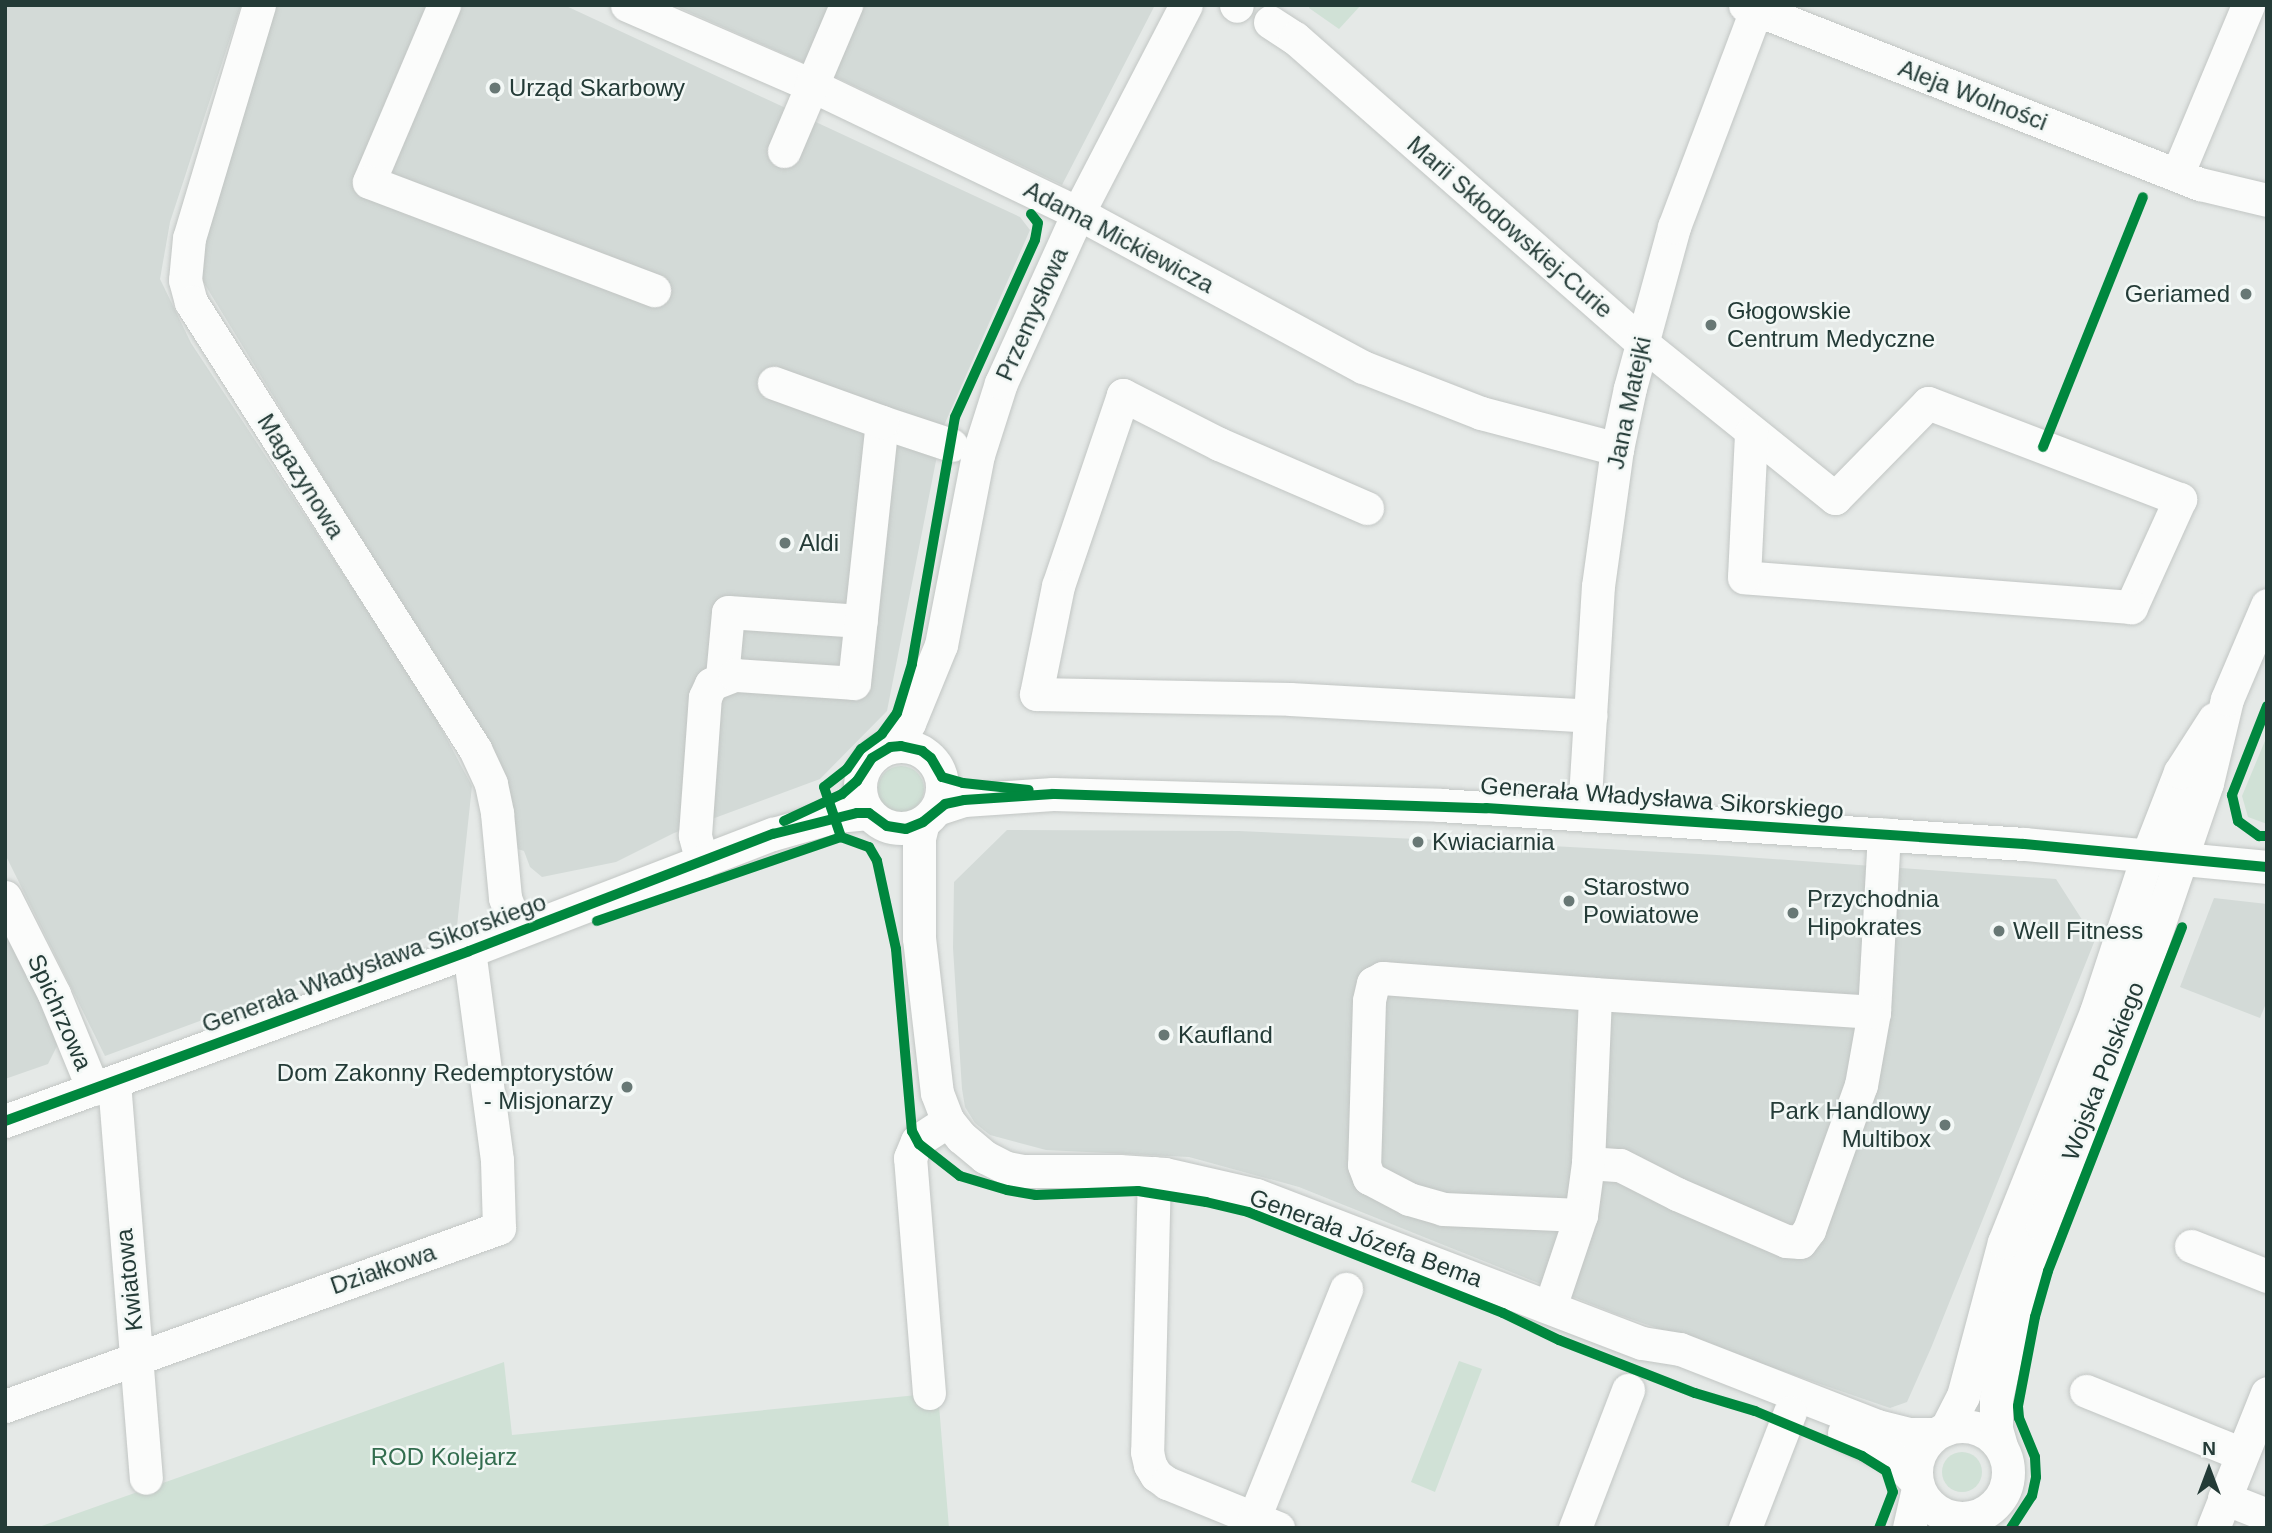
<!DOCTYPE html>
<meta charset="utf-8">
<style>
body{margin:0}
#map{position:relative;width:2272px;height:1533px;overflow:hidden;background:#e5e9e7;font-family:Arial,sans-serif}
div>[style]{position:absolute}
[style*='--x']{left:calc(var(--x)*1px);top:calc(var(--y)*1px);width:calc(var(--w)*1px);rotate:calc(var(--a)*1deg)}
.built>*{inset:0;background:#d3dad7}
.green>*{inset:0;background:#d0e1d6}
.round{border-radius:50%}
.roads{filter:drop-shadow(0 0 2px #c2c6c4) drop-shadow(0 0 2px #c2c6c4)}
.minor>*{height:33px;margin:-16.5px;padding:0 16.5px;transform-origin:16.5px;border-radius:16.5px;background:#fbfcfb}
.minor>.ring{margin:-16.5px;padding:0;box-sizing:content-box;background:none;border:33px solid #fbfcfb;border-radius:50%}
.cycleway>*{height:10px;margin:-5px;padding:0 5px;transform-origin:5px;border-radius:5px;background:#00873e}
.dots>*{width:19px;height:19px;translate:-50% -50%;box-sizing:border-box;border:4px solid #f3f8f6;border-radius:50%}
span{translate:-50% -50%;white-space:nowrap;text-align:center;line-height:1.15;-webkit-text-stroke:5px #f3f8f6;paint-order:stroke}
.poi-label{font-size:24px;color:#243b37}
.left{translate:0 -50%;text-align:left}
.right{translate:-100% -50%;text-align:right}
.street-label{font-size:24px;color:#243b37}
.park-label{font-size:24px;color:#336d4f}
.frame{position:absolute;inset:0;border:7px solid #243b37;pointer-events:none}
.north{position:absolute;left:2174px;top:1435px;width:70px;height:70px;-webkit-text-stroke:5px #f3f8f6;paint-order:stroke;rotate:0deg;font-size:19px;font-weight:700;line-height:28px;text-align:center;color:#243b37}
.north::after{content:'';display:block;margin:auto;width:24px;height:32px;background:#243b37;clip-path:polygon(50% 0,100% 100%,50% 72%,0 100%)}
</style>
<div id="map">
<div class="built">
<i style="clip-path:polygon(5px 5px,241px 5px,170px 222px,160px 279px,191px 343px,424px 696px,472px 786px,457px 926px,105px 1056px,5px 854px)"></i>
<i style="clip-path:polygon(269px 5px,564px 5px,1020px 217px,1030px 230px,942px 430px,887px 711px,820px 779px,674px 833px,616px 862px,542px 877px,530px 867px,524px 851px,511px 847px,490px 750px,196px 270px)"></i>
<i style="clip-path:polygon(673px 5px,1155px 5px,1062px 185px,829px 74px)"></i>
<i style="clip-path:polygon(1007px 830px,1239px 831px,1440px 840px,1717px 855px,2056px 879px,2095px 940px,1931px 1348px,1907px 1402px,1890px 1408px,1616px 1314px,1299px 1187px,1189px 1157px,1046px 1150px,990px 1135px,975px 1123px,965px 1107px,962px 1089px,953px 948px,954px 882px)"></i>
<i style="clip-path:polygon(2214px 898px,2267px 904px,2267px 1001px,2260px 1018px,2180px 987px)"></i>
<i style="clip-path:polygon(5px 929px,56px 1032px,58px 1044px,48px 1064px,5px 1079px)"></i>
</div>
<div class="green">
<i style="clip-path:polygon(1310px 5px,1361px 5px,1339px 29px,1309px 8px)"></i>
<i style="clip-path:polygon(2267px 736px,2267px 824px,2248px 817px,2242px 796px)"></i>
<i class="round" style="left:878px;top:766px;width:46px;height:46px"></i>
<i style="clip-path:polygon(1459px 1361px,1482px 1369px,1435px 1492px,1411px 1482px)"></i>
<i style="clip-path:polygon(504px 1362px,512px 1435px,938px 1393px,949px 1528px,36px 1528px)"></i>
<i class="round" style="left:1942px;top:1452px;width:40px;height:40px"></i>
</div>
<div class="roads">
<div class="minor">
<i style="--x:259;--y:5;--w:243;--a:106.7"></i>
<i style="--x:189;--y:238;--w:42;--a:95.4"></i>
<i style="--x:185;--y:280;--w:23;--a:75"></i>
<i style="--x:191;--y:302;--w:530;--a:57.57"></i>
<i style="--x:475;--y:749;--w:38;--a:65"></i>
<i style="--x:491;--y:784;--w:30;--a:78"></i>
<i style="--x:497;--y:813;--w:85;--a:84.6"></i>
<i style="--x:505;--y:898;--w:36;--a:69"></i>
<i style="--x:444;--y:5;--w:192;--a:113"></i>
<i style="--x:369;--y:182;--w:305;--a:20.8"></i>
<i style="--x:627;--y:5;--w:201;--a:23.5"></i>
<i style="--x:811;--y:85;--w:296;--a:25.6"></i>
<i style="--x:1078;--y:213;--w:324;--a:28.4"></i>
<i style="--x:1363;--y:367;--w:127;--a:21.3"></i>
<i style="--x:1481;--y:413;--w:141;--a:14.8"></i>
<i style="--x:1236;--y:5;--w:1;--a:45"></i>
<i style="--x:1745;--y:5;--w:489;--a:21.5"></i>
<i style="--x:2200;--y:184;--w:69;--a:13.4"></i>
<i style="--x:1270;--y:22;--w:30;--a:33"></i>
<i style="--x:1295;--y:38;--w:461;--a:41.3"></i>
<i style="--x:1641;--y:342;--w:249;--a:38.8"></i>
<i style="--x:1835;--y:498;--w:133;--a:-45.6"></i>
<i style="--x:1928;--y:403;--w:270;--a:20.9"></i>
<i style="--x:2180;--y:499;--w:119;--a:114.4"></i>
<i style="--x:2131;--y:607;--w:388;--a:-175.6"></i>
<i style="--x:1744;--y:577;--w:144;--a:-87.2"></i>
<i style="--x:784;--y:151;--w:159;--a:-67"></i>
<i style="--x:2177;--y:175;--w:184;--a:-67.3"></i>
<i style="--x:882;--y:422;--w:73;--a:18.4"></i>
<i style="--x:1367;--y:508;--w:161;--a:-156.6"></i>
<i style="--x:1219;--y:444;--w:108;--a:-153"></i>
<i style="--x:1123;--y:395;--w:202;--a:108.8"></i>
<i style="--x:1058;--y:586;--w:110;--a:101.5"></i>
<i style="--x:1036;--y:694;--w:254;--a:1.1"></i>
<i style="--x:1290;--y:699;--w:301;--a:3.2"></i>
<i style="--x:722;--y:677;--w:65;--a:-84.7"></i>
<i style="--x:728;--y:612;--w:133;--a:3.9"></i>
<i class="ring" style="left:860px;top:746px;width:49px;height:49px"></i>
<i style="--x:890;--y:747;--w:31;--a:-52"></i>
<i style="--x:909;--y:723;--w:84;--a:-67.7"></i>
<i style="--x:941;--y:645;--w:194;--a:-79"></i>
<i style="--x:978;--y:455;--w:76;--a:-72.3"></i>
<i style="--x:1001;--y:383;--w:187;--a:-65.6"></i>
<i style="--x:1078;--y:213;--w:234;--a:-62.6"></i>
<i style="--x:936;--y:809;--w:29;--a:-18"></i>
<i style="--x:964;--y:800;--w:89;--a:-3.9"></i>
<i style="--x:1053;--y:794;--w:387;--a:1.6"></i>
<i style="--x:1440;--y:805;--w:585;--a:3.82"></i>
<i style="--x:2024;--y:844;--w:244;--a:5.4"></i>
<i style="--x:1584;--y:814;--w:228;--a:-86.5"></i>
<i style="--x:1598;--y:586;--w:138;--a:-82.1"></i>
<i style="--x:1617;--y:449;--w:62;--a:-78"></i>
<i style="--x:1630;--y:388;--w:167;--a:-74.7"></i>
<i style="--x:1674;--y:227;--w:237;--a:-69.3"></i>
<i style="--x:923;--y:822;--w:16;--a:104"></i>
<i style="--x:919;--y:838;--w:100;--a:90"></i>
<i style="--x:919;--y:938;--w:156;--a:83.4"></i>
<i style="--x:937;--y:1093;--w:30;--a:69"></i>
<i style="--x:948;--y:1121;--w:21;--a:51"></i>
<i style="--x:961;--y:1137;--w:31;--a:40"></i>
<i style="--x:985;--y:1157;--w:25;--a:27"></i>
<i style="--x:1007;--y:1168;--w:16;--a:11"></i>
<i style="--x:1023;--y:1171;--w:96;--a:0"></i>
<i style="--x:1119;--y:1171;--w:46;--a:3.7"></i>
<i style="--x:1165;--y:1174;--w:93;--a:13"></i>
<i style="--x:1256;--y:1195;--w:413;--a:21"></i>
<i style="--x:1642;--y:1343;--w:38;--a:9"></i>
<i style="--x:1680;--y:1349;--w:212;--a:21.3"></i>
<i style="--x:1877;--y:1426;--w:33;--a:14"></i>
<i style="--x:1909;--y:1434;--w:26;--a:0"></i>
<i style="--x:702;--y:862;--w:28;--a:-105"></i>
<i style="--x:695;--y:835;--w:138;--a:-85.9"></i>
<i style="--x:705;--y:697;--w:14;--a:-65"></i>
<i style="--x:711;--y:684;--w:26;--a:-21"></i>
<i style="--x:735;--y:675;--w:119;--a:3.8"></i>
<i style="--x:854;--y:683;--w:262;--a:-83.9"></i>
<i style="--x:882;--y:422;--w:115;--a:-160.1"></i>
<i style="--x:5;--y:897;--w:109;--a:63.2"></i>
<i style="--x:54;--y:994;--w:103;--a:67.7"></i>
<i style="--x:1874;--y:1012;--w:178;--a:-86.8"></i>
<i style="--x:114;--y:1082;--w:397;--a:85.4"></i>
<i style="--x:5;--y:1121;--w:494;--a:-20.1"></i>
<i style="--x:469;--y:951;--w:326;--a:-21.1"></i>
<i style="--x:773;--y:834;--w:66;--a:-15.9"></i>
<i style="--x:836;--y:816;--w:33;--a:-5"></i>
<i style="--x:1588;--y:1163;--w:32;--a:4"></i>
<i style="--x:1620;--y:1165;--w:64;--a:27"></i>
<i style="--x:1677;--y:1194;--w:119;--a:23.3"></i>
<i style="--x:1786;--y:1241;--w:14;--a:4"></i>
<i style="--x:1800;--y:1242;--w:15;--a:-53"></i>
<i style="--x:1809;--y:1230;--w:154;--a:-70.3"></i>
<i style="--x:1861;--y:1085;--w:74;--a:-79.9"></i>
<i style="--x:1874;--y:1012;--w:280;--a:-176.3"></i>
<i style="--x:1154;--y:1173;--w:279;--a:91.4"></i>
<i style="--x:1147;--y:1452;--w:13;--a:77"></i>
<i style="--x:1150;--y:1465;--w:12;--a:59"></i>
<i style="--x:1156;--y:1475;--w:14;--a:36"></i>
<i style="--x:1167;--y:1483;--w:120;--a:22.1"></i>
<i style="--x:2191;--y:1246;--w:82;--a:21.5"></i>
<i style="--x:1550;--y:1307;--w:97;--a:-71.4"></i>
<i style="--x:1581;--y:1215;--w:52;--a:-82.3"></i>
<i style="--x:1588;--y:1163;--w:169;--a:-87.6"></i>
<i style="--x:1595;--y:994;--w:213;--a:-175.7"></i>
<i style="--x:1383;--y:978;--w:11;--a:153"></i>
<i style="--x:1373;--y:983;--w:18;--a:103"></i>
<i style="--x:1369;--y:1001;--w:164;--a:91.7"></i>
<i style="--x:1364;--y:1165;--w:14;--a:69"></i>
<i style="--x:1369;--y:1178;--w:45;--a:27.7"></i>
<i style="--x:1409;--y:1199;--w:35;--a:16"></i>
<i style="--x:1443;--y:1209;--w:138;--a:2.5"></i>
<i style="--x:2086;--y:1391;--w:168;--a:22"></i>
<i style="--x:929;--y:1393;--w:236;--a:-94.6"></i>
<i style="--x:910;--y:1158;--w:18;--a:-68"></i>
<i style="--x:917;--y:1141;--w:37;--a:-33"></i>
<i style="--x:5;--y:1406;--w:525;--a:-19.82"></i>
<i style="--x:499;--y:1228;--w:68;--a:-91.7"></i>
<i style="--x:497;--y:1160;--w:211;--a:-97.6"></i>
<i class="ring" style="left:1916px;top:1426px;width:59px;height:59px"></i>
<i style="--x:1946;--y:1429;--w:37;--a:-63"></i>
<i style="--x:1963;--y:1396;--w:159;--a:-75.1"></i>
<i style="--x:2004;--y:1242;--w:248;--a:-68.2"></i>
<i style="--x:2096;--y:1012;--w:166;--a:-71.8"></i>
<i style="--x:2148;--y:854;--w:88;--a:-68.7"></i>
<i style="--x:2180;--y:772;--w:63;--a:-57.3"></i>
<i style="--x:1844;--y:1433;--w:51;--a:25.6"></i>
<i style="--x:1890;--y:1455;--w:37;--a:45"></i>
<i style="--x:2001;--y:1446;--w:19;--a:-106"></i>
<i style="--x:1996;--y:1428;--w:29;--a:-90"></i>
<i style="--x:1996;--y:1399;--w:107;--a:-77.6"></i>
<i style="--x:2019;--y:1294;--w:73;--a:-71.6"></i>
<i style="--x:2042;--y:1225;--w:244;--a:-68.1"></i>
<i style="--x:2133;--y:999;--w:228;--a:-71.1"></i>
<i style="--x:2207;--y:783;--w:86;--a:-76.6"></i>
<i style="--x:2227;--y:699;--w:102;--a:-66.9"></i>
<i style="--x:2224;--y:1498;--w:46;--a:21.6"></i>
<i style="--x:1254;--y:1518;--w:247;--a:-68.1"></i>
<i style="--x:1575;--y:1528;--w:148;--a:-69"></i>
<i style="--x:1745;--y:1528;--w:124;--a:-68.8"></i>
<i style="--x:1909;--y:1528;--w:41;--a:-77.3"></i>
<i style="--x:2213;--y:1528;--w:145;--a:-68.2"></i>
</div>
</div>
<div class="cycleway">
<i style="--x:1031;--y:214;--w:11;--a:52"></i>
<i style="--x:1038;--y:223;--w:17;--a:100"></i>
<i style="--x:1035;--y:240;--w:194;--a:114.3"></i>
<i style="--x:955;--y:417;--w:251;--a:99.9"></i>
<i style="--x:912;--y:664;--w:51;--a:107"></i>
<i style="--x:897;--y:713;--w:26;--a:126"></i>
<i style="--x:882;--y:734;--w:26;--a:144"></i>
<i style="--x:861;--y:749;--w:24;--a:125"></i>
<i style="--x:847;--y:769;--w:29;--a:142"></i>
<i style="--x:824;--y:787;--w:53;--a:71.2"></i>
<i style="--x:841;--y:837;--w:30;--a:20"></i>
<i style="--x:869;--y:847;--w:16;--a:60"></i>
<i style="--x:877;--y:861;--w:90;--a:77.8"></i>
<i style="--x:896;--y:949;--w:183;--a:85"></i>
<i style="--x:912;--y:1131;--w:15;--a:62"></i>
<i style="--x:919;--y:1144;--w:52;--a:38"></i>
<i style="--x:960;--y:1176;--w:49;--a:16.6"></i>
<i style="--x:1007;--y:1190;--w:29;--a:10"></i>
<i style="--x:1036;--y:1195;--w:102;--a:-2.2"></i>
<i style="--x:1138;--y:1191;--w:69;--a:9.2"></i>
<i style="--x:1206;--y:1202;--w:43;--a:13.4"></i>
<i style="--x:1248;--y:1212;--w:274;--a:21.6"></i>
<i style="--x:1503;--y:1313;--w:62;--a:25.7"></i>
<i style="--x:1559;--y:1340;--w:146;--a:21.3"></i>
<i style="--x:1695;--y:1393;--w:63;--a:16.7"></i>
<i style="--x:1755;--y:1411;--w:116;--a:22.8"></i>
<i style="--x:1862;--y:1456;--w:28;--a:32"></i>
<i style="--x:1886;--y:1471;--w:22;--a:72"></i>
<i style="--x:1893;--y:1492;--w:39;--a:111"></i>
<i style="--x:2043;--y:447;--w:269;--a:-68.2"></i>
<i style="--x:2267;--y:706;--w:96;--a:111.5"></i>
<i style="--x:2232;--y:795;--w:27;--a:77"></i>
<i style="--x:2238;--y:821;--w:26;--a:36"></i>
<i style="--x:2259;--y:836;--w:8;--a:0"></i>
<i style="--x:784;--y:821;--w:64;--a:-25"></i>
<i style="--x:842;--y:794;--w:20;--a:-41"></i>
<i style="--x:857;--y:781;--w:27;--a:-57"></i>
<i style="--x:872;--y:758;--w:21;--a:-31"></i>
<i style="--x:890;--y:747;--w:11;--a:-5"></i>
<i style="--x:901;--y:746;--w:22;--a:13"></i>
<i style="--x:922;--y:751;--w:11;--a:38"></i>
<i style="--x:931;--y:758;--w:22;--a:60"></i>
<i style="--x:942;--y:777;--w:22;--a:16"></i>
<i style="--x:963;--y:783;--w:66;--a:6.1"></i>
<i style="--x:597;--y:921;--w:258;--a:-19"></i>
<i style="--x:5;--y:1121;--w:494;--a:-20.1"></i>
<i style="--x:469;--y:951;--w:326;--a:-21.1"></i>
<i style="--x:773;--y:834;--w:87;--a:-14"></i>
<i style="--x:857;--y:813;--w:12;--a:0"></i>
<i style="--x:869;--y:813;--w:22;--a:36"></i>
<i style="--x:887;--y:826;--w:19;--a:9"></i>
<i style="--x:906;--y:829;--w:18;--a:-22"></i>
<i style="--x:923;--y:822;--w:28;--a:-39"></i>
<i style="--x:945;--y:804;--w:19;--a:-12"></i>
<i style="--x:964;--y:800;--w:89;--a:-3.9"></i>
<i style="--x:1053;--y:794;--w:433;--a:1.9"></i>
<i style="--x:1486;--y:808;--w:539;--a:3.83"></i>
<i style="--x:2024;--y:844;--w:244;--a:5.4"></i>
<i style="--x:2011;--y:1528;--w:38;--a:-57"></i>
<i style="--x:2032;--y:1496;--w:19;--a:-78"></i>
<i style="--x:2036;--y:1477;--w:20;--a:-93"></i>
<i style="--x:2035;--y:1457;--w:42;--a:-112.3"></i>
<i style="--x:2019;--y:1418;--w:12;--a:-95"></i>
<i style="--x:2018;--y:1406;--w:91;--a:-79.2"></i>
<i style="--x:2035;--y:1317;--w:48;--a:-74.2"></i>
<i style="--x:2048;--y:1271;--w:369;--a:-68.7"></i>
</div>
<div class="dots">
<i style="left:495px;top:88px;background:#687875"></i>
<i style="left:2246px;top:294px;background:#687875"></i>
<i style="left:1711px;top:325px;background:#687875"></i>
<i style="left:785px;top:543px;background:#687875"></i>
<i style="left:1418px;top:842px;background:#687875"></i>
<i style="left:1569px;top:901px;background:#687875"></i>
<i style="left:1793px;top:913px;background:#687875"></i>
<i style="left:1999px;top:931px;background:#687875"></i>
<i style="left:1164px;top:1035px;background:#687875"></i>
<i style="left:627px;top:1087px;background:#687875"></i>
<i style="left:1945px;top:1125px;background:#687875"></i>
</div>
<div class="poi-label">
<span class="left" style="left:509px;top:88px">Urząd Skarbowy</span>
<span class="right" style="left:2230px;top:294px">Geriamed</span>
<span class="left" style="left:1727px;top:325px">Głogowskie<br>Centrum Medyczne</span>
<span class="left" style="left:799px;top:543px">Aldi</span>
<span class="left" style="left:1432px;top:842px">Kwiaciarnia</span>
<span class="left" style="left:1583px;top:901px">Starostwo<br>Powiatowe</span>
<span class="left" style="left:1807px;top:913px">Przychodnia<br>Hipokrates</span>
<span class="left" style="left:2013px;top:931px">Well Fitness</span>
<span class="left" style="left:1178px;top:1035px">Kaufland</span>
<span class="right" style="left:613px;top:1087px">Dom Zakonny Redemptorystów<br>- Misjonarzy</span>
<span class="right" style="left:1931px;top:1125px">Park Handlowy<br>Multibox</span>
</div>
<div class="street-label">
<span style="left:1973px;top:95px;rotate:21deg">Aleja Wolności</span>
<span style="left:1510px;top:227px;rotate:41deg">Marii Skłodowskiej-Curie</span>
<span style="left:1119px;top:237px;rotate:28deg">Adama Mickiewicza</span>
<span style="left:1032px;top:314px;rotate:-66deg">Przemysłowa</span>
<span style="left:1629px;top:403px;rotate:-78deg">Jana Matejki</span>
<span style="left:301px;top:476px;rotate:58deg">Magazynowa</span>
<span style="left:1662px;top:798px;rotate:4deg">Generała Władysława Sikorskiego</span>
<span style="left:374px;top:963px;rotate:-20deg">Generała Władysława Sikorskiego</span>
<span style="left:60px;top:1012px;rotate:66deg">Spichrzowa</span>
<span style="left:2103px;top:1071px;rotate:-69deg">Wojska Polskiego</span>
<span style="left:1366px;top:1238px;rotate:20deg">Generała Józefa Bema</span>
<span style="left:383px;top:1269px;rotate:-19deg">Działkowa</span>
<span style="left:129px;top:1280px;rotate:-96deg">Kwiatowa</span>
</div>
<div class="park-label">
<span style="left:444px;top:1457px">ROD Kolejarz</span>
</div>
<div class="frame"></div>
<div class="north">N</div>
</div>
